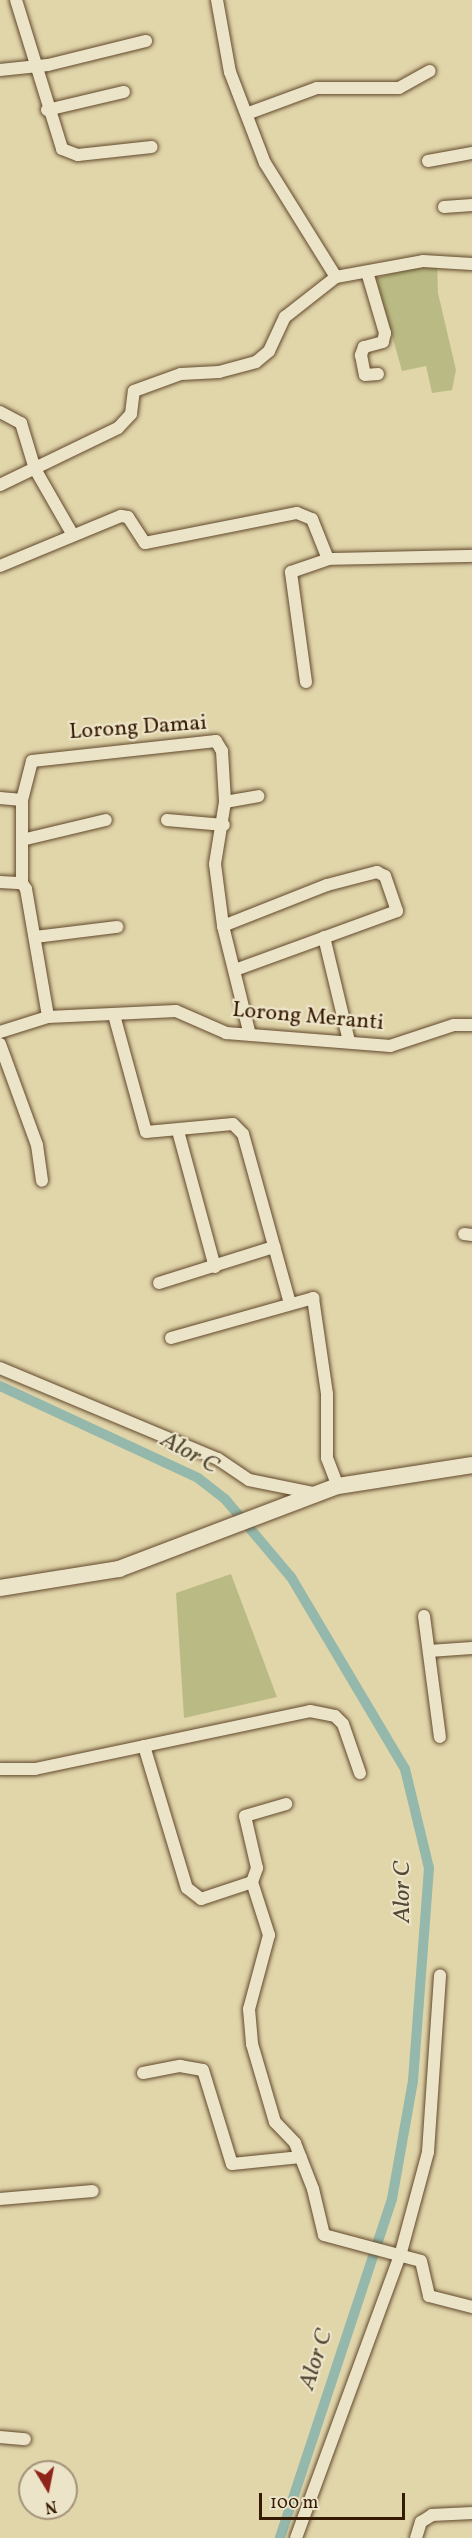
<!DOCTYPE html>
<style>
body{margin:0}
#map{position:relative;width:472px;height:2538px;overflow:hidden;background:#e1d5aa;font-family:Vollkorn,serif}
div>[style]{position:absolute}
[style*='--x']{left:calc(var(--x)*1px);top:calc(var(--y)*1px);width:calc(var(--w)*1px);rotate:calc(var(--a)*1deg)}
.green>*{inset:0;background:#babb84}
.canal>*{height:10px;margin:-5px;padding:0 5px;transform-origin:5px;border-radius:5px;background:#94b8ab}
.roads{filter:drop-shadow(0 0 2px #62492c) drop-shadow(0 0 2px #62492c)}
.street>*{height:12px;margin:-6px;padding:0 6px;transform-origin:6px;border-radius:6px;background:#ece4c8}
.secondary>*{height:16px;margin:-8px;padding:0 8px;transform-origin:8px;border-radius:8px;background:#ece4c8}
span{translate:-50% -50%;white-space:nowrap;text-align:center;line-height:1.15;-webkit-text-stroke:4.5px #ece4c8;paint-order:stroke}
.street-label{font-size:22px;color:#371a02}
.water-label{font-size:24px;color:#534935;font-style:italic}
.north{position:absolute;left:18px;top:2460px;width:60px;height:60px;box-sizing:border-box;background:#ece4c8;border:2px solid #a49379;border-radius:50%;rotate:170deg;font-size:16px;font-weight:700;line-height:24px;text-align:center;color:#371a02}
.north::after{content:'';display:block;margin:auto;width:21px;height:27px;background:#8f2418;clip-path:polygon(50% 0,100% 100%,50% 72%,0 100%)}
.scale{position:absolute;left:259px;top:2493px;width:146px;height:27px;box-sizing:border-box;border:3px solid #371a02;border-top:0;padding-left:8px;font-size:18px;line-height:21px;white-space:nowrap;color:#371a02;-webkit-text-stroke:4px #ece4c8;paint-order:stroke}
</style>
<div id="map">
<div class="green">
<i style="clip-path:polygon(437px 262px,438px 293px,456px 370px,452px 390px,432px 393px,426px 366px,402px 371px,376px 278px)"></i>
<i style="clip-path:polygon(231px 1574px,277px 1697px,184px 1718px,176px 1593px)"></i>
</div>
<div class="canal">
<i style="--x:0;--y:1386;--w:218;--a:24.9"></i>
<i style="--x:198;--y:1478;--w:34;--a:38"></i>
<i style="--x:225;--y:1499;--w:102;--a:49.8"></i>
<i style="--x:291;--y:1577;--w:223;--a:59.3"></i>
<i style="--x:405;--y:1769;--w:102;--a:76.4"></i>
<i style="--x:429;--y:1868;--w:214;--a:94.3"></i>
<i style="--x:413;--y:2081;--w:120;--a:100.1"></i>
<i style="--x:392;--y:2199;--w:357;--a:108.3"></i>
</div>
<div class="roads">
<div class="street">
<i style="--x:16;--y:0;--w:156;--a:72.8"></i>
<i style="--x:62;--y:149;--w:17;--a:21"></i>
<i style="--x:78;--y:155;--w:74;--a:-6.2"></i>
<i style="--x:217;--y:0;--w:73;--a:79.8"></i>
<i style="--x:230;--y:72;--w:97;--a:69"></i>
<i style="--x:265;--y:163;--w:134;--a:58.1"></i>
<i style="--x:336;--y:277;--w:88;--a:-10.4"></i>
<i style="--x:423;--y:261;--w:49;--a:3.5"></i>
<i style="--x:0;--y:70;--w:48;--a:-5.9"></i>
<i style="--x:48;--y:65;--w:101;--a:-13.8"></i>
<i style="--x:47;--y:110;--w:79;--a:-13.2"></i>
<i style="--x:249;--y:113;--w:72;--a:-20.2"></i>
<i style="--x:317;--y:88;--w:82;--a:0"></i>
<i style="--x:399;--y:88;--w:35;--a:-29"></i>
<i style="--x:428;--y:161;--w:45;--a:-10.3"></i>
<i style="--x:444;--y:207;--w:28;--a:-4"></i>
<i style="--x:367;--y:272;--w:64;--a:73.6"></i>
<i style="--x:385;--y:333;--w:9;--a:103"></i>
<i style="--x:383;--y:342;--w:20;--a:165"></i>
<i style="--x:364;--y:347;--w:9;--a:111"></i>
<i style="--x:361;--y:355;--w:20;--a:79"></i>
<i style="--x:365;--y:375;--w:13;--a:-4"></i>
<i style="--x:0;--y:412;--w:24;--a:28"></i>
<i style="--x:21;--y:423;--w:48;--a:73.1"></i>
<i style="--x:35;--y:469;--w:76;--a:60.1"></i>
<i style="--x:0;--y:485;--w:131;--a:-25.8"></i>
<i style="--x:118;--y:428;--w:19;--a:-47"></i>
<i style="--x:131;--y:414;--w:23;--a:-83"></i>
<i style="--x:134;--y:391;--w:50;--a:-19.9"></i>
<i style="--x:181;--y:374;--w:38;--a:-3"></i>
<i style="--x:219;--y:372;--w:38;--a:-15"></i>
<i style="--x:256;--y:362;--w:17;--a:-40"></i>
<i style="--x:269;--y:351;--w:38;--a:-65"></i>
<i style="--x:285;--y:317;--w:65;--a:-38.1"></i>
<i style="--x:0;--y:566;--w:131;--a:-22.5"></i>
<i style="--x:121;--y:516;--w:7;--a:8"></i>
<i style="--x:128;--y:517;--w:31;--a:57"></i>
<i style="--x:145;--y:543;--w:155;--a:-11.2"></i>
<i style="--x:297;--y:513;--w:16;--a:22"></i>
<i style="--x:312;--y:519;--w:43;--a:68.2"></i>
<i style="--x:328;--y:559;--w:144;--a:-1.2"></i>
<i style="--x:306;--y:682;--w:111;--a:-97.8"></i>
<i style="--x:291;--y:572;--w:39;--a:-19"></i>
<i style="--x:0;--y:798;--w:22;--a:5"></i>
<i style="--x:225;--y:802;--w:34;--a:-10"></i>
<i style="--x:167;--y:820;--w:57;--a:5"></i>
<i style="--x:26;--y:839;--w:82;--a:-13.4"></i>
<i style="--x:0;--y:882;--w:22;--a:3"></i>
<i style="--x:22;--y:883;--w:7;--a:56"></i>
<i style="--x:26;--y:889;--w:130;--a:80.2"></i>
<i style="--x:22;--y:883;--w:83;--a:-90"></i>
<i style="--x:22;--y:800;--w:40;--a:-75.6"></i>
<i style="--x:32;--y:761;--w:185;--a:-6.2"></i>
<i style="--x:216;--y:741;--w:12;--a:59"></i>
<i style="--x:222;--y:751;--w:51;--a:86.6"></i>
<i style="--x:225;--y:802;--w:63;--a:99.2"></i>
<i style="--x:215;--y:864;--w:63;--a:82.6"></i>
<i style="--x:223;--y:926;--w:112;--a:76.1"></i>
<i style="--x:223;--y:926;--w:112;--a:-21.5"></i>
<i style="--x:327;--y:885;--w:52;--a:-14.6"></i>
<i style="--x:377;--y:872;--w:9;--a:27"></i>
<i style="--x:385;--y:876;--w:37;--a:71"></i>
<i style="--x:397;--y:911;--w:172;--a:160"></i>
<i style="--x:35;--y:937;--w:83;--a:-7"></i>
<i style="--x:324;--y:937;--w:107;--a:76.5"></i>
<i style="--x:114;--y:1015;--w:121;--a:74.7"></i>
<i style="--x:146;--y:1132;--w:87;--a:-5.3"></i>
<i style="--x:233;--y:1124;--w:14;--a:45"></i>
<i style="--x:243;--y:1134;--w:175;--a:74.5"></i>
<i style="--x:0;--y:1032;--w:50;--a:-17.4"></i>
<i style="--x:48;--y:1017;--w:128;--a:-2.7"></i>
<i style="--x:176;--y:1011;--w:55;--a:23.7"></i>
<i style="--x:226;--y:1033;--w:165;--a:4.5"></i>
<i style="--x:390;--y:1046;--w:67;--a:-18.2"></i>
<i style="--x:454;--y:1025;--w:18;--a:0"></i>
<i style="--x:0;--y:1044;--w:108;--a:69.9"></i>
<i style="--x:37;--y:1145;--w:36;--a:82"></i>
<i style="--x:178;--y:1131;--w:141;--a:74.8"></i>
<i style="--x:464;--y:1234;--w:8;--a:7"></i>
<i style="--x:159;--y:1283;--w:121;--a:-17.4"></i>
<i style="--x:171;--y:1338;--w:148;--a:-15.7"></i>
<i style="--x:313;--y:1298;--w:97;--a:81.7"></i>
<i style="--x:327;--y:1394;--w:64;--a:90"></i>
<i style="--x:327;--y:1458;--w:30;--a:69"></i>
<i style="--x:0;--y:1368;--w:236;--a:22.7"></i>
<i style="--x:218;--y:1459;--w:37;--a:34"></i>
<i style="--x:249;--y:1480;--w:65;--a:11.5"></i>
<i style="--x:424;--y:1616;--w:122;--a:82.5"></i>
<i style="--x:429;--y:1651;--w:43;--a:-4"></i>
<i style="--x:144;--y:1746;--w:148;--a:73.2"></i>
<i style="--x:187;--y:1888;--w:18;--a:38"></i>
<i style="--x:201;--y:1899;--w:54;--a:-18.4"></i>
<i style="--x:252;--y:1882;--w:15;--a:-70"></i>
<i style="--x:257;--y:1868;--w:53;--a:-103"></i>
<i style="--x:245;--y:1816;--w:43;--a:-16.3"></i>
<i style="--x:0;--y:1769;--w:35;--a:0"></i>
<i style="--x:35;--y:1769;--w:281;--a:-11.9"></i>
<i style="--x:310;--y:1711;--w:25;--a:11"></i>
<i style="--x:335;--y:1716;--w:11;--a:45"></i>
<i style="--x:343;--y:1724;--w:52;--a:70.9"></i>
<i style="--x:252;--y:1882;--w:56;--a:72.2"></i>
<i style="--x:269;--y:1935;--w:77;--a:105.1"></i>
<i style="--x:249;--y:2009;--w:35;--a:85"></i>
<i style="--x:252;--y:2044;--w:81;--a:73.6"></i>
<i style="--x:275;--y:2122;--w:29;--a:46"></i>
<i style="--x:295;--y:2143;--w:49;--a:68.6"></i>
<i style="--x:313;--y:2189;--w:47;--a:76.6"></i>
<i style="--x:324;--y:2235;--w:100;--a:15"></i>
<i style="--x:421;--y:2261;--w:36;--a:77"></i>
<i style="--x:429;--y:2296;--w:44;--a:14.3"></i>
<i style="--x:143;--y:2073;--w:38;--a:-11"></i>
<i style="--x:180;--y:2066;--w:23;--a:10"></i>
<i style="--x:203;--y:2070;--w:98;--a:72.9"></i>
<i style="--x:232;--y:2164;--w:69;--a:-5.8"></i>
<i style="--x:0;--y:2199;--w:93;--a:-4.9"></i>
<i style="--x:0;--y:2437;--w:25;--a:5"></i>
<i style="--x:296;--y:2538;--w:301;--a:-69.8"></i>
<i style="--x:400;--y:2256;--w:108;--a:-74.9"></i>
<i style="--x:428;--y:2152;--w:177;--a:-86.1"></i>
<i style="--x:416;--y:2538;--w:17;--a:-73"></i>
<i style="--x:421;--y:2522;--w:13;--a:-32"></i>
<i style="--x:432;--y:2515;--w:40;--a:-2.9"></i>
</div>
<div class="secondary">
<i style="--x:0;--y:1588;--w:121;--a:-9.1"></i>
<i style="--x:119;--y:1569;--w:234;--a:-20.8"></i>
<i style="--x:338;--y:1486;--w:136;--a:-8.9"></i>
</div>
</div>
<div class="street-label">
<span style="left:138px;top:728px;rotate:-4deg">Lorong Damai</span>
<span style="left:308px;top:1017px;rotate:5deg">Lorong Meranti</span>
</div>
<div class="water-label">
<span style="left:189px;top:1454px;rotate:29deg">Alor C</span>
<span style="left:404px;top:1892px;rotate:-90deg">Alor C</span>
<span style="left:317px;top:2360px;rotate:-72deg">Alor C</span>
</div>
<div class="north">N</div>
<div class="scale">100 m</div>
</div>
